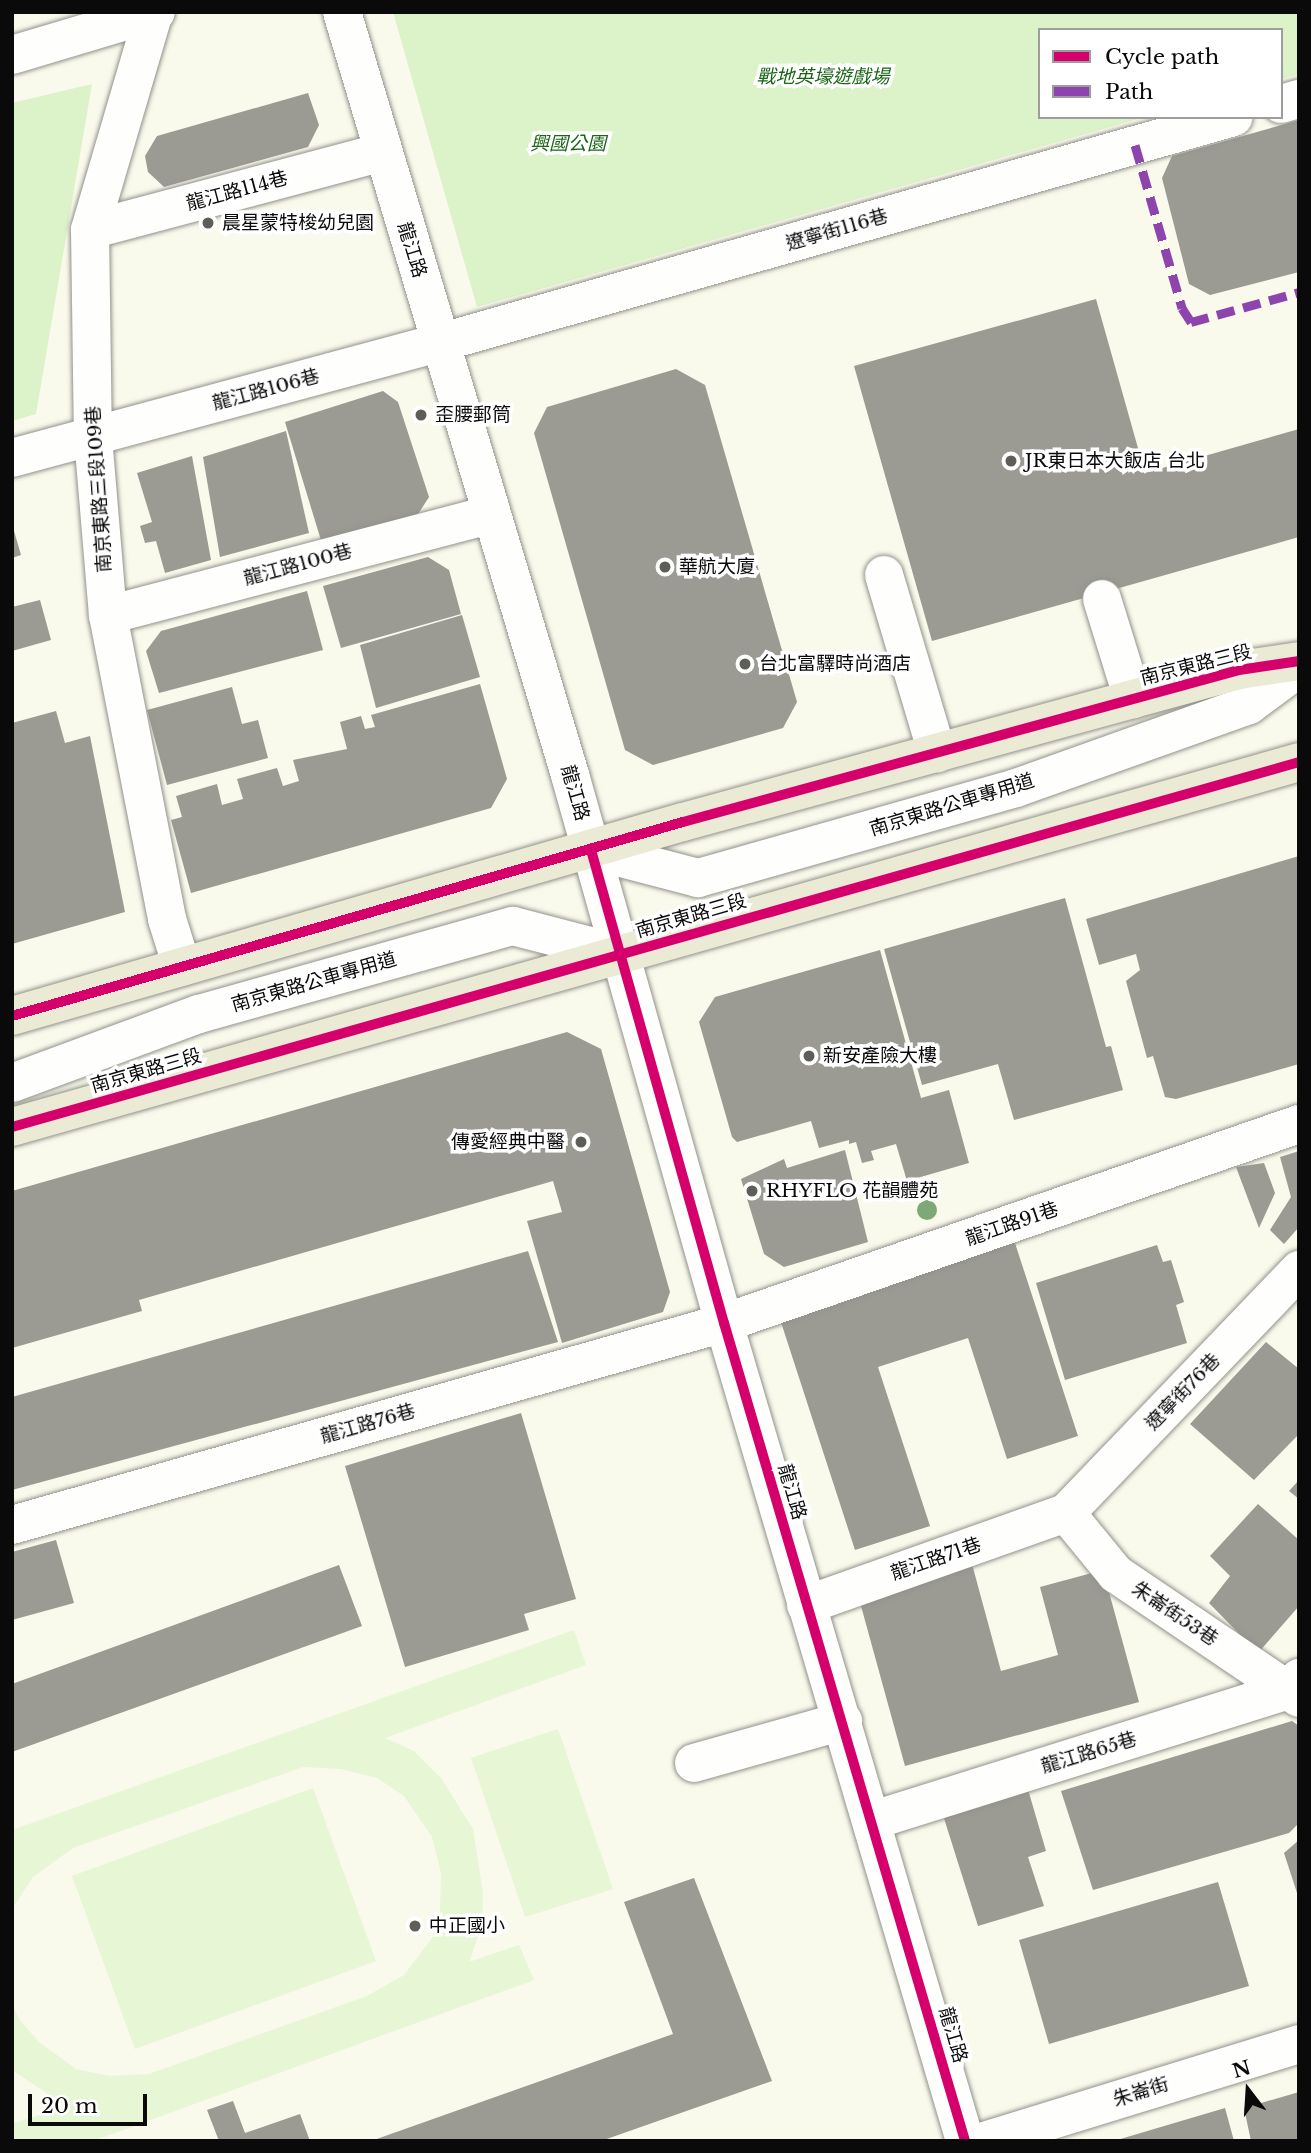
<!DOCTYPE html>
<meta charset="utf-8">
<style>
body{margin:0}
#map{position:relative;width:1311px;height:2153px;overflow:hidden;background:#f9f9ec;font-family:"Libre Baskerville","Noto Sans TC",serif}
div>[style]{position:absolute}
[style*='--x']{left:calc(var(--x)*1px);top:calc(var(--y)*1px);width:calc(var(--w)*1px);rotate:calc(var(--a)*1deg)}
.green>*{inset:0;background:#dcf2c9}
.pitch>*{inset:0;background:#e7f6d4}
.building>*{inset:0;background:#9b9a93}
.roads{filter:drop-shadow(0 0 2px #92928c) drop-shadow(0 0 2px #92928c)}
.minor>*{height:38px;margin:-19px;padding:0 19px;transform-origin:19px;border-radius:19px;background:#fefefc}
.major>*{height:38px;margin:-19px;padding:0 19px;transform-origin:19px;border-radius:19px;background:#ebead5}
.quiet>*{height:9px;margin-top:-4.5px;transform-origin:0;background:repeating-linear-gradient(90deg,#8e44ad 0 18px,transparent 0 27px)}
.cycleway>*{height:10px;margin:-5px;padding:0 5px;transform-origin:5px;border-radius:5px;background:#d6006c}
.trees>*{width:20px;height:20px;margin:-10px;border-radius:50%;background:#7ea876}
.dots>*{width:19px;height:19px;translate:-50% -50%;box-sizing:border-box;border:4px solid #fff;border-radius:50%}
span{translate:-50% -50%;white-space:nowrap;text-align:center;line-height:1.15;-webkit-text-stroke:7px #fff;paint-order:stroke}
.park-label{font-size:19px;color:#1a6616;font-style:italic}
.street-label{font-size:19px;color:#0a0a0a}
.poi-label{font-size:19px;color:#0a0a0a}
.left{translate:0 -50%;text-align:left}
.right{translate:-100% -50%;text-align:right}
.frame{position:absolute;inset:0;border:14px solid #0a0a0a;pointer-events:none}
.legend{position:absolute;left:1038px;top:28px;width:245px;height:91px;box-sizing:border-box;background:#fff;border:2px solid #9d9d9d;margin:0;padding:9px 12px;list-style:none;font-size:21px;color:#0a0a0a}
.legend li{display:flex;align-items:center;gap:14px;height:35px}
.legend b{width:35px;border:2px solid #9d9d9d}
.north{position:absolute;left:1213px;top:2055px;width:70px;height:70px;-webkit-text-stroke:5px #fff;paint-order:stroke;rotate:343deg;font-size:19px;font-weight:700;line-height:28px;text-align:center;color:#0a0a0a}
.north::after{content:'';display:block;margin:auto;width:24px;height:32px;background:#0a0a0a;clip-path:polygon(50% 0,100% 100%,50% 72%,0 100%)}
.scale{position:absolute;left:28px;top:2094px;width:119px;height:32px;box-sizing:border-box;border:4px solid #0a0a0a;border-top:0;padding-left:9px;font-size:21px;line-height:24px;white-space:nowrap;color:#0a0a0a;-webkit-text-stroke:5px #fff;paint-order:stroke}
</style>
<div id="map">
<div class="green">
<i style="clip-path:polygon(393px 12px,1299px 12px,1299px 74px,1281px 79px,1281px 30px,1040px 30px,1040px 117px,1145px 117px,477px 307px)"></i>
<i style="clip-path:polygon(92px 84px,36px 414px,12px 421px,12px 103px)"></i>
</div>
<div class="pitch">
<i style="clip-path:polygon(574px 1630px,586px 1665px,385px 1738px,414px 1751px,441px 1778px,473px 1829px,483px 1893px,482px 1926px,469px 1962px,519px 1945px,534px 1980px,93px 2141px,12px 2141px,12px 2124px,66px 2106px,12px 2070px,12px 2004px,19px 2019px,40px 2043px,76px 2069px,110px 2076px,149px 2074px,367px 1996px,404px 1975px,433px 1937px,440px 1911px,441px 1873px,432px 1837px,404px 1796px,377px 1778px,341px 1769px,303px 1767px,73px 1848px,33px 1877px,12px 1909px,12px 1830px)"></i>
<i style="clip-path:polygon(558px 1729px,613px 1889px,525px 1917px,471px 1758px)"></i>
<i style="clip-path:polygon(313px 1788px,376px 1961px,135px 2049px,72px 1876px)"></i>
</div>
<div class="building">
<i style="clip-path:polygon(308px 93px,319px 125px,308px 147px,164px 187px,148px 172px,145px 156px,157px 136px)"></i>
<i style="clip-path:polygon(1299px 120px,1299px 272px,1210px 295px,1189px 284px,1162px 178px,1172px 156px)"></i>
<i style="clip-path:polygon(1096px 299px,1145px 473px,1299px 429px,1299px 537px,932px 641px,854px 366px)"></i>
<i style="clip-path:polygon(676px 369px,705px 385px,797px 702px,783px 728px,653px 765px,625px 750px,534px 433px,547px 407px)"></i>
<i style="clip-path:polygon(383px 391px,398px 402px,429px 497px,413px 522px,323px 547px,285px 422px)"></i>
<i style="clip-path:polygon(286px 431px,309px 533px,220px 557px,203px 457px)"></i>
<i style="clip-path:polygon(192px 456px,211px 560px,165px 573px,156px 541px,145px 543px,140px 526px,152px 522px,137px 473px)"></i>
<i style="clip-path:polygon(12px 524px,21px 555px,12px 558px)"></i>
<i style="clip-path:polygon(428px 557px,449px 570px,461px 614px,341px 648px,323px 586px)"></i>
<i style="clip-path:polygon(307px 591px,323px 650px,159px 693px,146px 651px,161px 631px)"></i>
<i style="clip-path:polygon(40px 600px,51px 640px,12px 651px,12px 607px)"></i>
<i style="clip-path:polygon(462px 615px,480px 677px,376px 708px,360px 645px)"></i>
<i style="clip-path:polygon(480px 684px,507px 779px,491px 808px,191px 893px,171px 820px,182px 817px,176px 796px,217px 784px,222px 805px,243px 799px,237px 779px,277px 768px,283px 786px,299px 781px,293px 760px,347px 749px,340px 722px,361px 716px,365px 729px,375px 727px,371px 715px)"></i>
<i style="clip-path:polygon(232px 687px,242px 724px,258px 720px,268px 758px,167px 785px,147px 710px)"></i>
<i style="clip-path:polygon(56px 711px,65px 743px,90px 736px,125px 912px,12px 944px,12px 723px)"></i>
<i style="clip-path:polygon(1299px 856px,1299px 1064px,1176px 1099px,1165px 1097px,1153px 1056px,1147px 1058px,1126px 981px,1140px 970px,1136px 954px,1099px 965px,1086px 919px)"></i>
<i style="clip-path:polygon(1065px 898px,1106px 1047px,1111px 1046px,1123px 1090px,1014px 1120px,998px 1064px,922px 1085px,884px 949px)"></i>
<i style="clip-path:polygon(880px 950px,921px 1098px,949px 1090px,969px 1163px,907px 1181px,896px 1144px,871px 1151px,874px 1160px,862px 1163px,856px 1142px,849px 1144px,849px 1140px,819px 1148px,811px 1121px,737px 1142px,732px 1137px,699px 1022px,715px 997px)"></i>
<i style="clip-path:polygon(567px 1032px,601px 1049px,670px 1292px,663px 1312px,562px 1343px,527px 1221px,562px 1212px,553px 1181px,139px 1300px,142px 1311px,12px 1348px,12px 1191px)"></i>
<i style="clip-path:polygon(845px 1150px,868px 1242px,784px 1267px,764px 1254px,741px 1179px,784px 1159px,787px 1168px)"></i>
<i style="clip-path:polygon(1299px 1151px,1299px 1227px,1284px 1244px,1270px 1230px,1291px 1197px,1280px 1157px)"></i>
<i style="clip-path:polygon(1264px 1163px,1275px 1193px,1259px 1228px,1236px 1167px)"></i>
<i style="clip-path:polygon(1013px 1237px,1078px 1436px,1007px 1459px,968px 1338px,878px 1367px,930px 1526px,855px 1550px,778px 1313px)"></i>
<i style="clip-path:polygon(1157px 1245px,1163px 1262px,1171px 1260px,1184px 1302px,1176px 1305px,1187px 1343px,1065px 1380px,1036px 1283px)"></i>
<i style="clip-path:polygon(528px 1251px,558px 1342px,12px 1490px,12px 1397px)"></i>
<i style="clip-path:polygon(1266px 1342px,1299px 1369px,1299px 1434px,1254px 1480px,1190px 1424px)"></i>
<i style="clip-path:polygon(521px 1413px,576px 1599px,524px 1614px,529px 1630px,405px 1667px,345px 1466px)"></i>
<i style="clip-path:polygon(1299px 1480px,1299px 1499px,1289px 1491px)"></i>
<i style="clip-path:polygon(1258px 1504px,1299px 1540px,1299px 1606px,1258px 1653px,1209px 1603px,1230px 1576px,1210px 1556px)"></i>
<i style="clip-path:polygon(56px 1540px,74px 1603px,12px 1620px,12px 1552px)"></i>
<i style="clip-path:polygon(972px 1564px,1001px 1671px,1058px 1655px,1040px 1587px,1103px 1570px,1139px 1702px,905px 1766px,858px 1595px)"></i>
<i style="clip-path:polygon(339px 1565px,362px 1626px,12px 1752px,12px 1684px)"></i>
<i style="clip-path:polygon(1292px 1721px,1299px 1726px,1299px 1823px,1289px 1833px,1093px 1890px,1061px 1791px)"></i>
<i style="clip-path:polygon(1027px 1786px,1046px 1851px,1028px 1857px,1044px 1906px,978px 1926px,942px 1812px)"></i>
<i style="clip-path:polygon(1299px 1840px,1299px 1896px,1298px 1896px,1284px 1853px)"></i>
<i style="clip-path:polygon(694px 1878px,772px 2081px,601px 2141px,371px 2141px,673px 2034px,624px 1902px)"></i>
<i style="clip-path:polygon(1218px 1882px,1249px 1986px,1049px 2044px,1019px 1940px)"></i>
<i style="clip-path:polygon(1299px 2092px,1299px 2141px,1251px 2141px,1244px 2108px)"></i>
<i style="clip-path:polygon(233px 2101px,245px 2133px,300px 2114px,310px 2141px,219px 2141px,207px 2110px)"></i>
<i style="clip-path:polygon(1225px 2108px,1234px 2141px,1117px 2141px,1117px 2140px)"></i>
</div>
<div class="roads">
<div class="minor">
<i style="--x:154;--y:12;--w:227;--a:106.4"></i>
<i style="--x:90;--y:230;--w:207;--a:89.2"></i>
<i style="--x:93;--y:437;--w:179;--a:85.2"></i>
<i style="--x:108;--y:615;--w:310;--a:79"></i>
<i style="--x:167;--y:919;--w:50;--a:72.6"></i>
<i style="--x:342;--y:12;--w:796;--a:73.36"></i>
<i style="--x:570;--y:775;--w:569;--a:74.3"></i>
<i style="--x:724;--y:1323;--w:853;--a:73.58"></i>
<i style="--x:12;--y:55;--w:150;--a:-16.6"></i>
<i style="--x:1281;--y:104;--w:19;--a:-16"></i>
<i style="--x:90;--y:230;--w:303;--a:-14.9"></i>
<i style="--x:12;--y:458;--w:442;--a:-15.1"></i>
<i style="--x:439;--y:343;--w:826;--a:-15.87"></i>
<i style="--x:884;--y:575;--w:186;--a:73.4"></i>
<i style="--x:1102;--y:599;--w:105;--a:72.8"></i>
<i style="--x:108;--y:615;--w:394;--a:-14.7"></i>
<i style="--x:591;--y:850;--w:111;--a:14.7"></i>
<i style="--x:698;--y:878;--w:330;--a:-15.8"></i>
<i style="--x:1016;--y:788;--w:247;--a:-19.6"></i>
<i style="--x:1249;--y:705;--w:62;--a:-36.5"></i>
<i style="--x:12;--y:1083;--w:199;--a:-20.3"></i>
<i style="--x:199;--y:1014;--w:326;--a:-15.7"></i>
<i style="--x:513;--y:926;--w:112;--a:14.5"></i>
<i style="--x:1066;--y:1513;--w:79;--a:50.7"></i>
<i style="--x:1116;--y:1574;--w:221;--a:34.1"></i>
<i style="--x:12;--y:1525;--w:740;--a:-15.84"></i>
<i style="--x:724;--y:1323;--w:608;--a:-19.09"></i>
<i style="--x:806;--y:1605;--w:276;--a:-19.5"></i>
<i style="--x:1066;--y:1513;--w:337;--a:-46.2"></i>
<i style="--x:694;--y:1763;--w:155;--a:-15.7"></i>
<i style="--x:874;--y:1820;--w:435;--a:-17.4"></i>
<i style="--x:1289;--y:1690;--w:16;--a:-50"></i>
<i style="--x:984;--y:2141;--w:330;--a:-17.1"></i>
</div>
<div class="major">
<i style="--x:12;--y:1016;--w:698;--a:-16.13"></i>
<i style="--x:683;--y:822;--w:576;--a:-15.29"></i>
<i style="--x:1239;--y:670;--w:61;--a:-8.5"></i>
<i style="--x:12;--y:1127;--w:1338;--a:-15.83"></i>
</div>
</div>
<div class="quiet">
<i style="--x:1135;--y:145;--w:170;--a:73.9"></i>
<i style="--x:1182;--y:308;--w:17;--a:57"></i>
<i style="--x:1191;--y:322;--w:112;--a:-15.5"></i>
</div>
<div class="cycleway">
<i style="--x:591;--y:850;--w:491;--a:74.3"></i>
<i style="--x:724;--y:1323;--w:853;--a:73.58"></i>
<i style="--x:12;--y:1016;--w:698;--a:-16.13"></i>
<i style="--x:683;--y:822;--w:576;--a:-15.29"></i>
<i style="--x:1239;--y:670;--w:61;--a:-8.5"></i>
<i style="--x:12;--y:1127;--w:1338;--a:-15.83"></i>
</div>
<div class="trees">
<i style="left:927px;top:1210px"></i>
</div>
<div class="dots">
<i style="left:208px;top:223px;background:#5e5e59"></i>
<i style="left:421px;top:415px;background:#5e5e59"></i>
<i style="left:1011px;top:461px;background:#5e5e59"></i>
<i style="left:665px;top:567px;background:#5e5e59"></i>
<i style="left:745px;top:664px;background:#5e5e59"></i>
<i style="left:809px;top:1056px;background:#5e5e59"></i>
<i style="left:581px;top:1142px;background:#5e5e59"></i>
<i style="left:752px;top:1191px;background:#5e5e59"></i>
<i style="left:415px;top:1926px;background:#5e5e59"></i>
</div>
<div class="park-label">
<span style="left:823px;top:77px">戰地英壕遊戲場</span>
<span style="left:568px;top:144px">興國公園</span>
</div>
<div class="street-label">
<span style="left:237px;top:191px;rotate:-15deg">龍江路114巷</span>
<span style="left:837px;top:230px;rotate:-16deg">遼寧街116巷</span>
<span style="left:412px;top:250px;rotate:73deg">龍江路</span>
<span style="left:266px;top:390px;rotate:-15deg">龍江路106巷</span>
<span style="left:99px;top:489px;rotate:-94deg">南京東路三段109巷</span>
<span style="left:298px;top:565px;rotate:-15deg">龍江路100巷</span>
<span style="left:1196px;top:665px;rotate:-14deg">南京東路三段</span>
<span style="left:575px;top:793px;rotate:74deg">龍江路</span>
<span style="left:952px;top:805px;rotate:-17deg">南京東路公車專用道</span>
<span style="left:691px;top:916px;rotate:-16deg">南京東路三段</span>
<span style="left:314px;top:982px;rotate:-16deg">南京東路公車專用道</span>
<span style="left:146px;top:1071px;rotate:-16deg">南京東路三段</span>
<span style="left:1012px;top:1224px;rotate:-19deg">龍江路91巷</span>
<span style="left:1183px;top:1392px;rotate:-46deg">遼寧街76巷</span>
<span style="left:368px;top:1424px;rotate:-16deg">龍江路76巷</span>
<span style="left:792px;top:1492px;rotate:74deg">龍江路</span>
<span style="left:936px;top:1559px;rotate:-19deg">龍江路71巷</span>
<span style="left:1175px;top:1614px;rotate:34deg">朱崙街53巷</span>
<span style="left:1089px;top:1753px;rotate:-17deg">龍江路65巷</span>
<span style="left:953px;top:2035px;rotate:74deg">龍江路</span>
<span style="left:1141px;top:2092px;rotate:-17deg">朱崙街</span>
</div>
<div class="poi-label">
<span class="left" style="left:222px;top:223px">晨星蒙特梭幼兒園</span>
<span class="left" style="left:435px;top:415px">歪腰郵筒</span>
<span class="left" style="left:1025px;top:461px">JR東日本大飯店 台北</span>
<span class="left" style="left:679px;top:567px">華航大廈</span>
<span class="left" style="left:759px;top:664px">台北富驛時尚酒店</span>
<span class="left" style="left:823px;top:1056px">新安產險大樓</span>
<span class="right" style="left:565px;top:1142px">傳愛經典中醫</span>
<span class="left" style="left:766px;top:1191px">RHYFLO 花韻體苑</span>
<span class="left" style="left:429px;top:1926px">中正國小</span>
</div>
<div class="frame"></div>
<ul class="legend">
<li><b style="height:9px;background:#d6006c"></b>Cycle path</li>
<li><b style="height:9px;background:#8e44ad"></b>Path</li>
</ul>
<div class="north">N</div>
<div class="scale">20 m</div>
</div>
